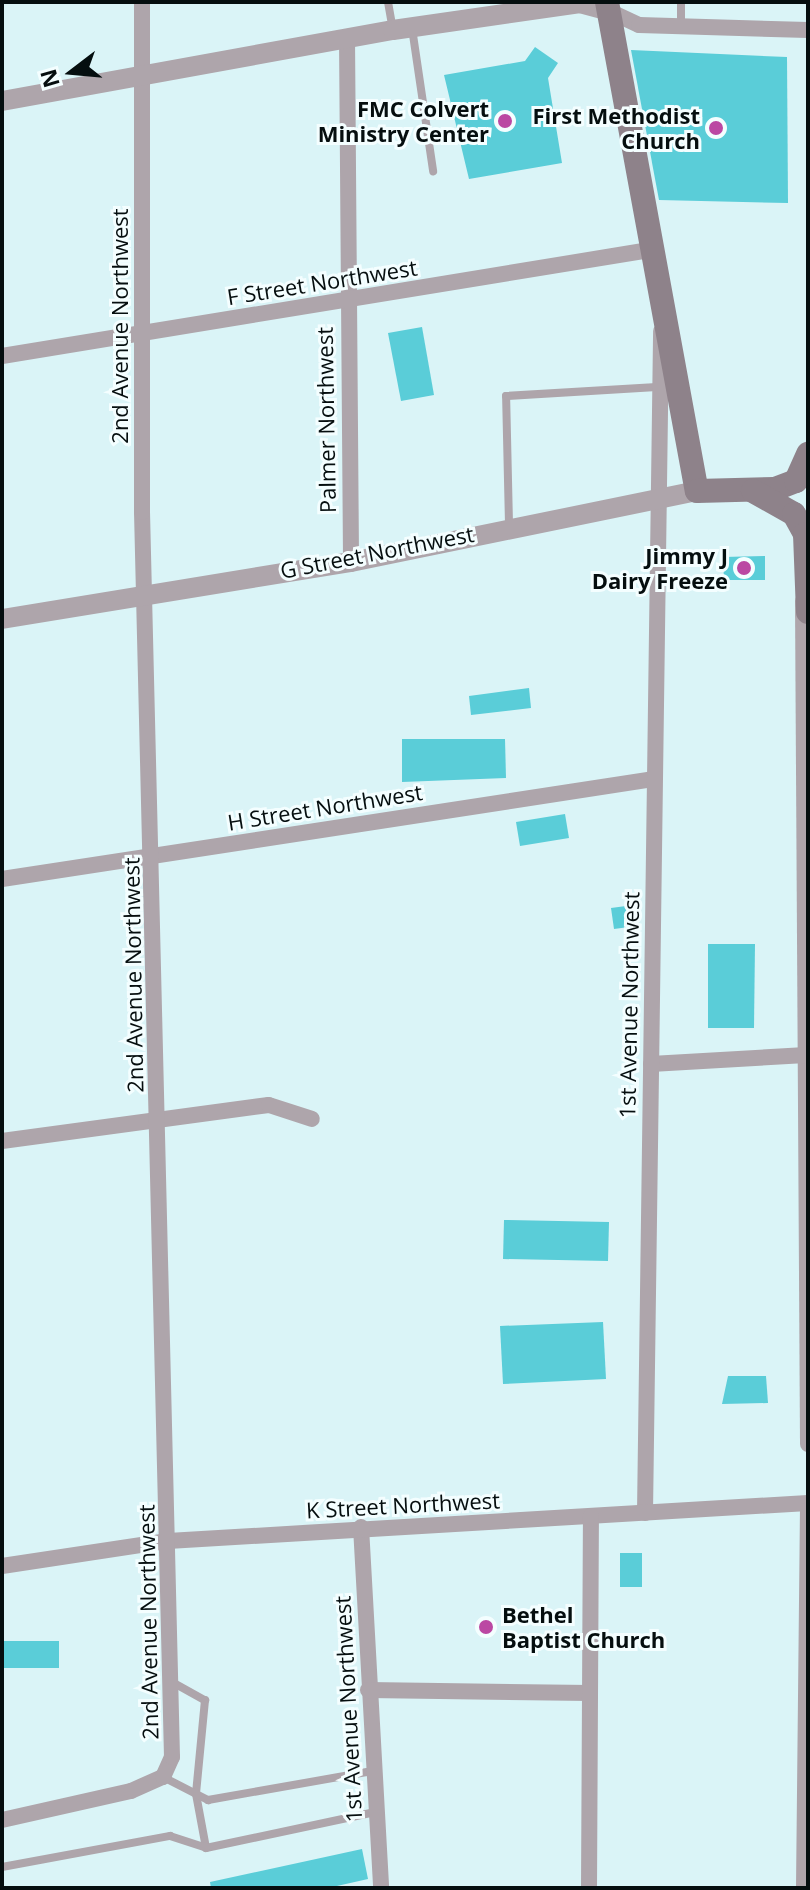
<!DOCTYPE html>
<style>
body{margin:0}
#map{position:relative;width:810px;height:1890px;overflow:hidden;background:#daf4f7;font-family:"Open Sans",sans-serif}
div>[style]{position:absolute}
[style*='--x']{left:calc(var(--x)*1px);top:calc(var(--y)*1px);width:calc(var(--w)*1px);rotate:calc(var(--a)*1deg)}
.building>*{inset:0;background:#5acdd8}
.service>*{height:8px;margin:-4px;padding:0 4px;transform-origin:4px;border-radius:4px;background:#aea5ab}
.minor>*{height:16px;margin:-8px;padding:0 8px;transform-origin:8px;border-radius:8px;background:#aea5ab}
.tertiary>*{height:20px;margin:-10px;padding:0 10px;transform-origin:10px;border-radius:10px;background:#aea5ab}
.secondary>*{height:24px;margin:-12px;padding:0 12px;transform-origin:12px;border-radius:12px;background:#8e828a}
.dots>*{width:22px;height:22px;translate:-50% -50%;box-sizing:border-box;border:4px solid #f4feff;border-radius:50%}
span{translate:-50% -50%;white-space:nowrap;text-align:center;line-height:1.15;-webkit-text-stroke:6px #f4feff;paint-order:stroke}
.poi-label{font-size:22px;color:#050e0f;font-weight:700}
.right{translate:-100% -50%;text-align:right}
.left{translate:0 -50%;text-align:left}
.street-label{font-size:22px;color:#050e0f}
.frame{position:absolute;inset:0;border:4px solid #050e0f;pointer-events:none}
.north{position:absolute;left:32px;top:32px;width:80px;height:80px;-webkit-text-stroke:6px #f4feff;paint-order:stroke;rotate:254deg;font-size:22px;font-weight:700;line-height:32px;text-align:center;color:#050e0f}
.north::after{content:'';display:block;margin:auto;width:28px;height:36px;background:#050e0f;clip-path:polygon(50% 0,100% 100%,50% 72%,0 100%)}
</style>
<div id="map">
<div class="building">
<i style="clip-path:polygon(535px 47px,558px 63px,548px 78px,562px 163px,469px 179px,444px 75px,525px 61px)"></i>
<i style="clip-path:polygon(631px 50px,787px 57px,788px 203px,659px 200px)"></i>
<i style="clip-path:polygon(422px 327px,434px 395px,401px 401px,388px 333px)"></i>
<i style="clip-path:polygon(765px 556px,765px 580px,724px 580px,723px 557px)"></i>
<i style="clip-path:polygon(529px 688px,531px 708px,471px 715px,469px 696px)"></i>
<i style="clip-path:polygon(402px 739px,505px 739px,506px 778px,402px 782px)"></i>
<i style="clip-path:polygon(565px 814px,569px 838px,520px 846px,516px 822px)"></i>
<i style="clip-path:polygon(626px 906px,629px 927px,614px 929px,611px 908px)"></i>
<i style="clip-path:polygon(708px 944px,755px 944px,754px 1028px,708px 1028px)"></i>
<i style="clip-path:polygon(504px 1220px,609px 1222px,608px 1261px,503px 1259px)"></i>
<i style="clip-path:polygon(603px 1322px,606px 1379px,503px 1384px,500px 1326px)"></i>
<i style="clip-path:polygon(728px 1376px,766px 1376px,768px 1403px,722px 1404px)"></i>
<i style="clip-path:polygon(620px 1553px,642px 1553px,642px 1587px,620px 1587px)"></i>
<i style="clip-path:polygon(2px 1641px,59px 1641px,59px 1668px,2px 1668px)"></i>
<i style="clip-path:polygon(362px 1849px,368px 1879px,328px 1888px,211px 1888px,210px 1882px)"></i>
</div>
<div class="service">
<i style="--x:388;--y:2;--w:27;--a:80"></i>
<i style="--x:681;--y:2;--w:24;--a:90"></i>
<i style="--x:412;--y:28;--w:145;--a:81.6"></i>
<i style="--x:509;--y:524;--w:128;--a:-91.3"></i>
<i style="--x:506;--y:396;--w:151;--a:-3.4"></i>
<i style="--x:172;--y:1682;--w:38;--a:29"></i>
<i style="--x:205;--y:1700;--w:94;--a:95.5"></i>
<i style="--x:196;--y:1794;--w:55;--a:79.5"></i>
<i style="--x:206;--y:1848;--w:173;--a:-12"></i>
<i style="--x:163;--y:1777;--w:51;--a:27.1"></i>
<i style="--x:208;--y:1800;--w:167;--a:-10"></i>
<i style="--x:2;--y:1867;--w:171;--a:-10.5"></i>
<i style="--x:170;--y:1836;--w:38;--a:18"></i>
</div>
<div class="minor">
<i style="--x:609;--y:11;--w:33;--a:25"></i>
<i style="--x:639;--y:25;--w:169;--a:1.7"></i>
<i style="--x:347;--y:37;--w:525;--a:89.56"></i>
<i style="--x:2;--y:356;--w:656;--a:-9.3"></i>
<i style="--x:803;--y:601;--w:843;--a:89.66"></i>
<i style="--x:2;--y:879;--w:660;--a:-8.72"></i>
<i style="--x:651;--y:1064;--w:155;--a:-3.3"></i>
<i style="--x:2;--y:1141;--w:269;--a:-7.7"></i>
<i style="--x:269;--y:1105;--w:45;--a:18"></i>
<i style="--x:645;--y:1513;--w:1182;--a:-89.22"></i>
<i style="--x:361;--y:1527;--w:362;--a:86.8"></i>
<i style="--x:2;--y:1566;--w:168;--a:-8.6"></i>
<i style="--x:168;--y:1541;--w:641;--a:-3.4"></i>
<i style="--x:368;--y:1690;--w:222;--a:0.8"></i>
<i style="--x:2;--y:1820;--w:132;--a:-12.7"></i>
<i style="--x:131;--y:1791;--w:35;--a:-24"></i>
<i style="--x:163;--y:1777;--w:22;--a:-66"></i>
<i style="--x:172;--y:1757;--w:1245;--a:-91.38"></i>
<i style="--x:142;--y:512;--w:510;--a:-90"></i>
<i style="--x:589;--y:1888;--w:372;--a:-89.7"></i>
<i style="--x:804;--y:1888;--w:378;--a:-89.4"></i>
</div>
<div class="tertiary">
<i style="--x:2;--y:101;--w:397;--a:-10.3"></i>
<i style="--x:393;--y:30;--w:189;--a:-8.2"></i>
<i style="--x:580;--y:3;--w:30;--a:15"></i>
<i style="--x:2;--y:619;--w:354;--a:-9.3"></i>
<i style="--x:351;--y:562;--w:353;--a:-11.6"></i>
</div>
<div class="secondary">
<i style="--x:607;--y:2;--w:497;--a:79.6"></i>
<i style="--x:697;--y:491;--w:78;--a:-1.5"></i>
<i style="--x:775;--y:489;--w:22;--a:-21"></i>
<i style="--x:796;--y:481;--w:30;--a:-66"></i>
<i style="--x:753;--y:491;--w:47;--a:29.3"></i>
<i style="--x:794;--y:514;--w:23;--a:61"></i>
<i style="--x:805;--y:534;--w:78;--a:87.8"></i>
</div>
<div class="dots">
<i style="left:505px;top:121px;background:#bb48a3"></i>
<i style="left:716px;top:128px;background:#bb48a3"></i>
<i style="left:744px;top:568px;background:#bb48a3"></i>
<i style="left:486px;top:1627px;background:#bb48a3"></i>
</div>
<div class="poi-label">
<span class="right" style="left:489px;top:121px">FMC Colvert<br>Ministry Center</span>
<span class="right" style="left:700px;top:128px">First Methodist<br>Church</span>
<span class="right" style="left:728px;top:568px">Jimmy J<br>Dairy Freeze</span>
<span class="left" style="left:502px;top:1627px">Bethel<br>Baptist Church</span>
</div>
<div class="street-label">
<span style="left:322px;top:282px;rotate:-9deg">F Street Northwest</span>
<span style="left:120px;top:326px;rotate:-90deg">2nd Avenue Northwest</span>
<span style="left:326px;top:420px;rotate:-91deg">Palmer Northwest</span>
<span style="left:377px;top:552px;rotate:-11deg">G Street Northwest</span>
<span style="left:325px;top:807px;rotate:-9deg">H Street Northwest</span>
<span style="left:133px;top:975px;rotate:-91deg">2nd Avenue Northwest</span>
<span style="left:629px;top:1005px;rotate:-89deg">1st Avenue Northwest</span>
<span style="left:403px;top:1505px;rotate:-3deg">K Street Northwest</span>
<span style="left:148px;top:1622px;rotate:-91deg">2nd Avenue Northwest</span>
<span style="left:348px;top:1709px;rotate:-93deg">1st Avenue Northwest</span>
</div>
<div class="frame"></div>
<div class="north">N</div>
</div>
